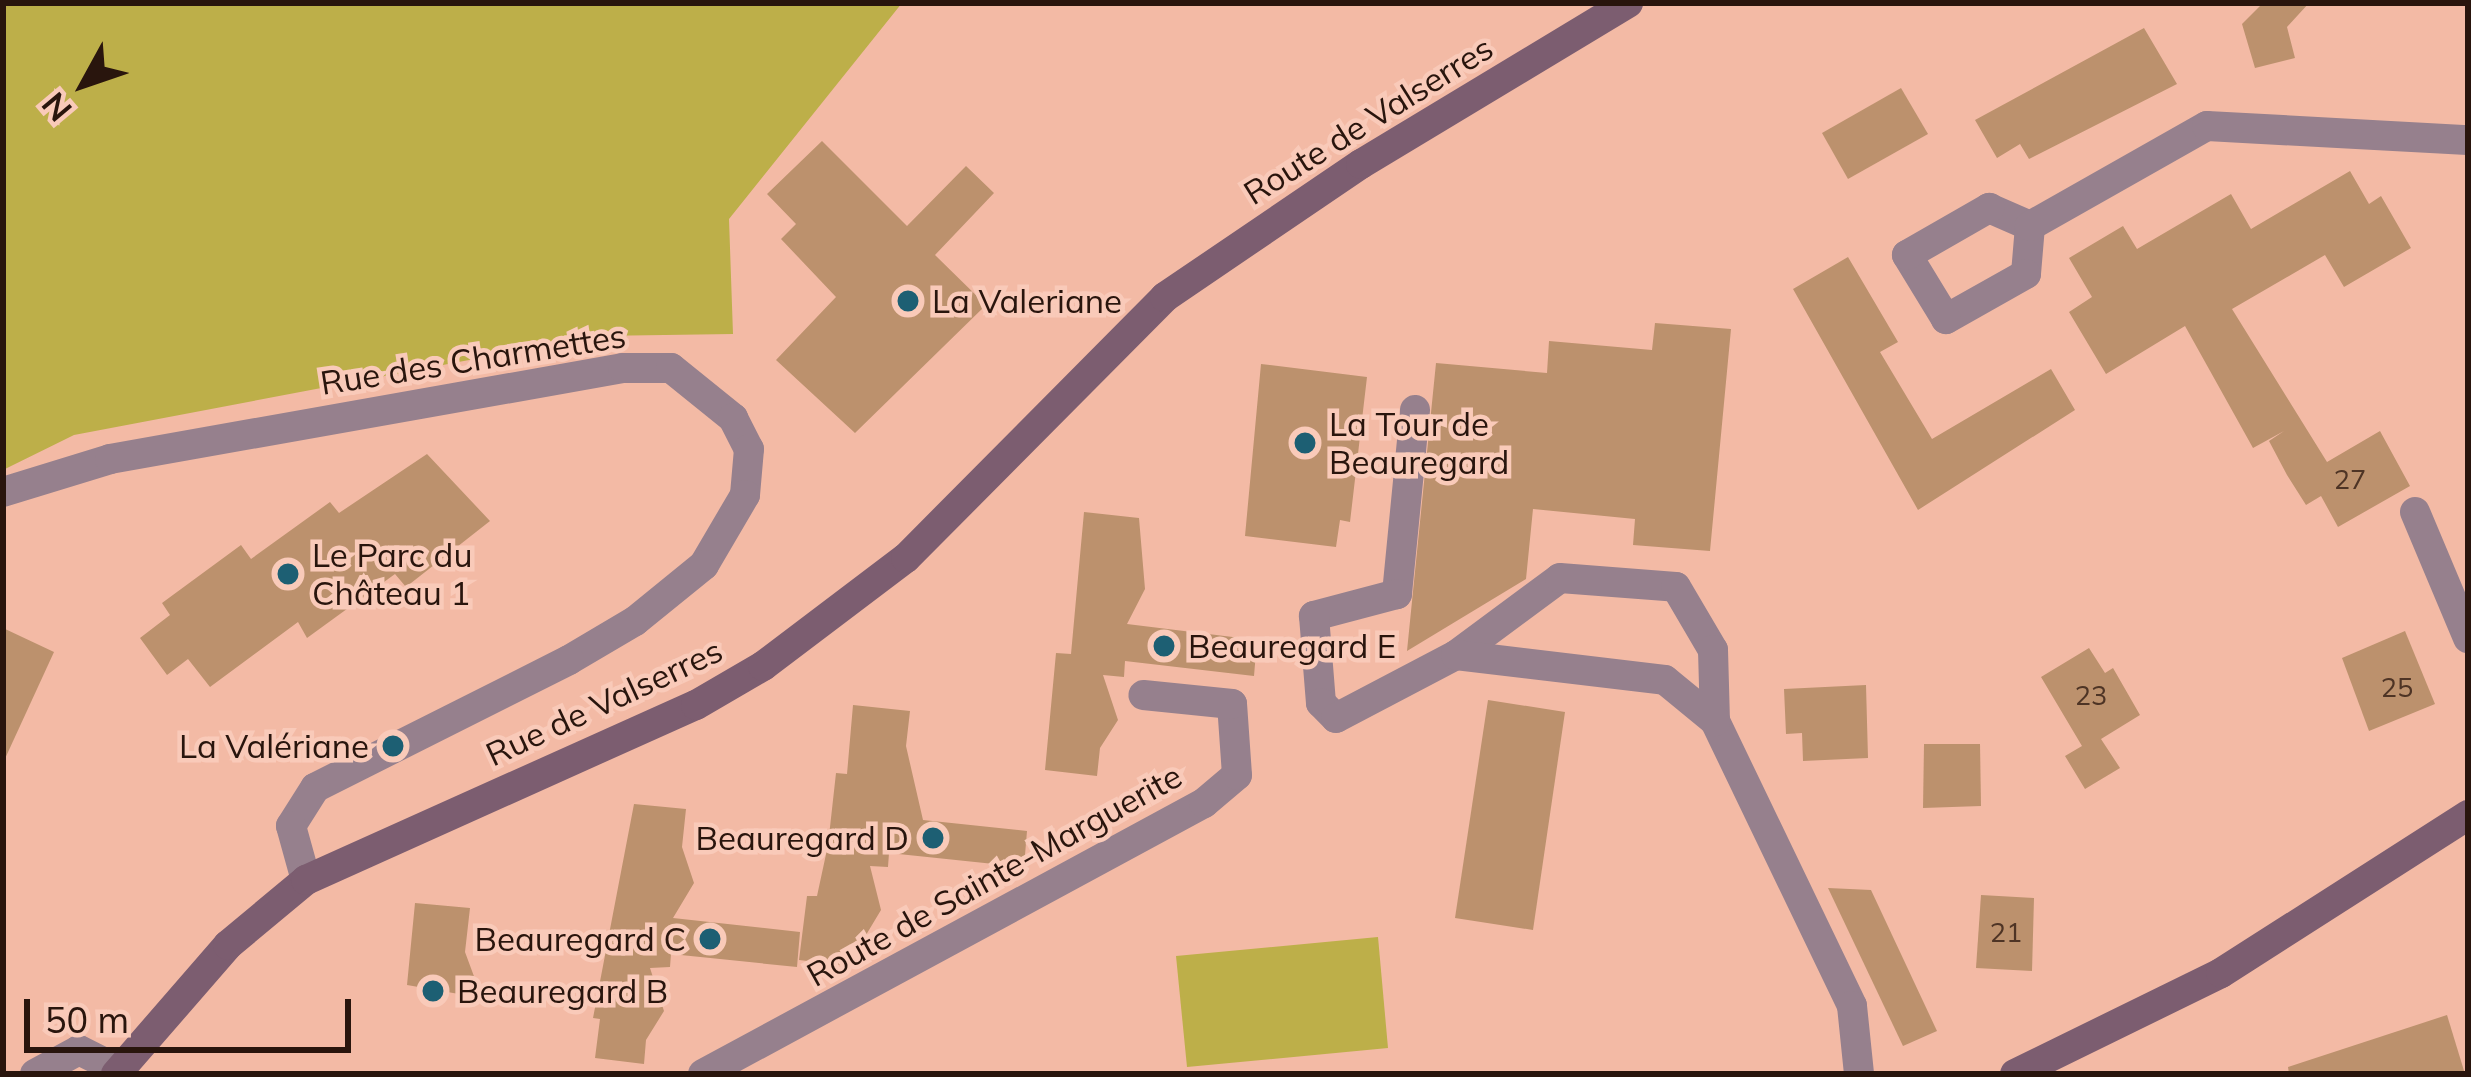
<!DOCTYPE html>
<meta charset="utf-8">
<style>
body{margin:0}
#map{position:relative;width:2471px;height:1077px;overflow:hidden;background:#f3baa5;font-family:Mulish,sans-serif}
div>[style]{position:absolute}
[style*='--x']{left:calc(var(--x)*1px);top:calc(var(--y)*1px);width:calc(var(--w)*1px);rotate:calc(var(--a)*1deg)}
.green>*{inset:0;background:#bdaf49}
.building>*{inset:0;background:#bc916d}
.street>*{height:30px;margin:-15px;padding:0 15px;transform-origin:15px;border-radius:15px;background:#96808d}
.secondary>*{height:30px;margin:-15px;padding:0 15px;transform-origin:15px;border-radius:15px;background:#7c5d70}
.dots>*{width:33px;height:33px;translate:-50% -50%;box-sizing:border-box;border:6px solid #f9cab9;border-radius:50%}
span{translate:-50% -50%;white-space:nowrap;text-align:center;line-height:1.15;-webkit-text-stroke:9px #f9cab9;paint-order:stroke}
.number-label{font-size:27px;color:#4e3425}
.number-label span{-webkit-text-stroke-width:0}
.street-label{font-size:33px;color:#29150d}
.poi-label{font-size:33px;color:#29150d}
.left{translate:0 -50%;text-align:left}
.right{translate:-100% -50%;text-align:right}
.frame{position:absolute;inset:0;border:6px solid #29150d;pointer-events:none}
.north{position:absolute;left:24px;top:24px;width:120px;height:120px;-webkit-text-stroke:9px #f9cab9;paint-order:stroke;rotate:230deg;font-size:33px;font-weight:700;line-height:48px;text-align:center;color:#29150d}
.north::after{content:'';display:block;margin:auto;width:42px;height:54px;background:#29150d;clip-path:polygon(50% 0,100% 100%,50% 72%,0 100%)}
.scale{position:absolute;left:24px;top:999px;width:327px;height:54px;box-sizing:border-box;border:6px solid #29150d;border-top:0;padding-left:15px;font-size:36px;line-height:42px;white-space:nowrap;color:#29150d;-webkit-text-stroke:9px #f9cab9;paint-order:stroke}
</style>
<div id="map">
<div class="green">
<i style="clip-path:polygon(3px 3px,902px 3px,729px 219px,733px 334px,596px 336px,74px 435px,3px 470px)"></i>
<i style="clip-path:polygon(1378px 937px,1388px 1048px,1187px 1067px,1176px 956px)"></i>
</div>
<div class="building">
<i style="clip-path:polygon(2263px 3px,2309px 3px,2287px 27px,2295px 58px,2255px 68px,2242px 24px)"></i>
<i style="clip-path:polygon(2144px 28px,2177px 84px,2029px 159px,2020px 144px,1997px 158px,1975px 120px)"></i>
<i style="clip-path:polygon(1901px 88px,1928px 134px,1848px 179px,1822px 133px)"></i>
<i style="clip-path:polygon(822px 141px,907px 226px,966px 166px,994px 193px,935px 255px,986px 305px,855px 433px,776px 360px,836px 297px,781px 239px,796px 224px,767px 194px)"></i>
<i style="clip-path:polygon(2350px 171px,2369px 204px,2381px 196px,2411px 248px,2344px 287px,2325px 255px,2232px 309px,2327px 462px,2380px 431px,2410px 486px,2338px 527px,2321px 496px,2306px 505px,2287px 475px,2269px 441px,2284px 431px,2253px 448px,2185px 326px,2106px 374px,2069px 312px,2092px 297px,2069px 258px,2123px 226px,2137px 249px,2231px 194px,2251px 229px)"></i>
<i style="clip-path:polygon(1848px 257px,1898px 342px,1880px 352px,1932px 439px,2051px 369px,2075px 410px,1918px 510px,1793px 289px)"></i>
<i style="clip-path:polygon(1655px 323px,1731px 329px,1710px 551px,1633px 545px,1635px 519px,1533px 509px,1526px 579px,1407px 651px,1436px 363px,1547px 373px,1549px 341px,1652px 350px)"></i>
<i style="clip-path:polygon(1261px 364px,1367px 377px,1350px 522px,1340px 520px,1336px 547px,1245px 536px)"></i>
<i style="clip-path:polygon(427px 454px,490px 521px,406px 587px,395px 574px,307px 638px,298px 622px,210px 687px,188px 659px,167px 675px,140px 638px,170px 615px,162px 603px,241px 545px,251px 559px,330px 502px,339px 513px)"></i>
<i style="clip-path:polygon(1084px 512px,1139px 518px,1145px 589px,1127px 624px,1257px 640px,1254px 676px,1125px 661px,1124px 677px,1103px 675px,1118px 720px,1100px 748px,1097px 776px,1045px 770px,1056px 653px,1071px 654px)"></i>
<i style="clip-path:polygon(3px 628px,54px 652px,3px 763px)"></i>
<i style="clip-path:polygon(2405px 631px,2435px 704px,2369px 731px,2342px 658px)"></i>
<i style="clip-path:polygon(2089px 648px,2105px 673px,2113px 668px,2140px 715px,2101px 739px,2120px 768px,2085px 789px,2065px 756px,2082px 746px,2041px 677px)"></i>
<i style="clip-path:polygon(1866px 685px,1868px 758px,1803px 761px,1802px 733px,1786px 734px,1784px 689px)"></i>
<i style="clip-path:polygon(1488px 700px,1565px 712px,1533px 930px,1455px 918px)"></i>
<i style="clip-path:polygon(853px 705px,910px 711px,906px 746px,923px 820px,1027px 831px,1024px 867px,889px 853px,888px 867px,870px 866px,881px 910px,863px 940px,860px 967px,799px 960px,807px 896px,817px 896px,828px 845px,836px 773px,847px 774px)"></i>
<i style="clip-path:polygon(1924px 744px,1980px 744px,1981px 806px,1923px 808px)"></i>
<i style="clip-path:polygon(634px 804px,686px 809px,682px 847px,694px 883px,673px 918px,800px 932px,797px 967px,671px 954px,670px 967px,650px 968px,664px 1011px,646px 1040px,644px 1064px,595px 1058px,600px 1019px,593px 1018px)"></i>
<i style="clip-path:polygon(1828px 888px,1871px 890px,1937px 1031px,1903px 1046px)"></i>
<i style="clip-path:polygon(1981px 895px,2034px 898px,2032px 971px,1976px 968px)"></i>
<i style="clip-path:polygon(415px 903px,470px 908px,465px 952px,482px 998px,407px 985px)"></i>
<i style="clip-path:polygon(2447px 1015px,2465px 1074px,2289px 1074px,2288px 1067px)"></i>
</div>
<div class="street">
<i style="--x:1989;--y:208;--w:45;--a:23.7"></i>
<i style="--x:2030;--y:226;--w:48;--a:94.8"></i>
<i style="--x:2026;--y:274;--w:92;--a:150.6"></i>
<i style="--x:1946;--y:319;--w:75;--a:-121.4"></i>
<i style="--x:1907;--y:255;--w:95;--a:-29.8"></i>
<i style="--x:2030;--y:226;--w:203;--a:-29.5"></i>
<i style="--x:2207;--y:126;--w:261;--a:3.1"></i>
<i style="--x:1415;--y:410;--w:185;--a:95.6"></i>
<i style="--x:1397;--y:594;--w:86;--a:165.2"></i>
<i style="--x:1314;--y:616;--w:87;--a:85.4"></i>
<i style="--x:1321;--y:703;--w:21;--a:45"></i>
<i style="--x:1336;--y:718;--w:136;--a:-27.7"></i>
<i style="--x:1456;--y:655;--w:129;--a:-36.5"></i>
<i style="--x:1560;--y:578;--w:116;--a:4.4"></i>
<i style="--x:1676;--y:587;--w:73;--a:59.6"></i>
<i style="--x:1713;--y:650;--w:71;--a:88.4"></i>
<i style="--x:1715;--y:721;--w:316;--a:64.3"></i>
<i style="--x:1852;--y:1006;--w:68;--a:84.1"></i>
<i style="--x:3;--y:492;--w:112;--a:-17.1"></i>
<i style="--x:110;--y:459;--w:521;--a:-10.06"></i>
<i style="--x:623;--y:368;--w:48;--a:0"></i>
<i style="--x:671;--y:368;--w:80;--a:38.9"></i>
<i style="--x:733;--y:418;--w:35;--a:63"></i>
<i style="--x:749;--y:449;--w:46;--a:95"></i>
<i style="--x:745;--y:495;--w:81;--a:120.4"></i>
<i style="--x:704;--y:565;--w:89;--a:140.9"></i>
<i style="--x:635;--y:621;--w:77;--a:149.4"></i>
<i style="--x:569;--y:660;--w:284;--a:153.3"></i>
<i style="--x:315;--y:788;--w:45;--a:122.3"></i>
<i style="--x:291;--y:826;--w:56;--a:74.5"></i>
<i style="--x:2415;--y:512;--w:137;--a:67.2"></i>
<i style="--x:1456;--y:655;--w:210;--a:6.8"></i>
<i style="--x:1665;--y:680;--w:65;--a:39.4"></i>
<i style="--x:35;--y:1074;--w:50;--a:-28.6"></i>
<i style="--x:79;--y:1050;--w:45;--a:26.6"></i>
<i style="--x:703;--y:1074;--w:570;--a:-28.41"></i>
<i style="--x:1204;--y:803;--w:43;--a:-40.3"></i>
<i style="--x:1237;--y:775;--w:71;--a:-94"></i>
<i style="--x:1232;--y:704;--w:89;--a:-174.2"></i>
</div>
<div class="secondary">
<i style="--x:116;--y:1074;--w:171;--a:-49"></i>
<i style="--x:228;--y:945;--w:102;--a:-39.8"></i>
<i style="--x:306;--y:880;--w:427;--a:-24.2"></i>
<i style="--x:696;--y:705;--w:78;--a:-30.2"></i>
<i style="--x:763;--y:666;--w:179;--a:-37.1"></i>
<i style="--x:906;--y:558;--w:368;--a:-45.2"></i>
<i style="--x:1165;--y:297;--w:237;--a:-34.2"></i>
<i style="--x:1361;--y:164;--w:312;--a:-31.1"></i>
<i style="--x:2015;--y:1074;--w:229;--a:-26.1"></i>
<i style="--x:2221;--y:973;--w:293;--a:-32.6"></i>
</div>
<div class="dots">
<i style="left:908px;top:301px;background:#1d5f73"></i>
<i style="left:1305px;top:443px;background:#1d5f73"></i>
<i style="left:288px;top:574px;background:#1d5f73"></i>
<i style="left:1164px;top:646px;background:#1d5f73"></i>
<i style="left:393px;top:746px;background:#1d5f73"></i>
<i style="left:933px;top:838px;background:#1d5f73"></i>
<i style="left:710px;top:939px;background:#1d5f73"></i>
<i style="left:433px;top:991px;background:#1d5f73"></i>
</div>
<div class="number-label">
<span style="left:2350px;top:480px">27</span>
<span style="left:2397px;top:688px">25</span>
<span style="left:2091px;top:696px">23</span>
<span style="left:2006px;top:933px">21</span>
</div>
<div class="street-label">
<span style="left:1368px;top:120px;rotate:-32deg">Route de Valserres</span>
<span style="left:473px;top:359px;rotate:-9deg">Rue des Charmettes</span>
<span style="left:604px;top:702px;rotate:-25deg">Rue de Valserres</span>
<span style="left:994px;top:875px;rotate:-29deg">Route de Sainte-Marguerite</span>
</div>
<div class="poi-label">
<span class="left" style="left:932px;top:301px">La Valeriane</span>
<span class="left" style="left:1329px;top:443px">La Tour de<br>Beauregard</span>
<span class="left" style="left:312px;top:574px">Le Parc du<br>Château 1</span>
<span class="left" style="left:1188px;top:646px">Beauregard E</span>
<span class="right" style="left:369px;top:746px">La Valériane</span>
<span class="right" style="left:909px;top:838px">Beauregard D</span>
<span class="right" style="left:686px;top:939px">Beauregard C</span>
<span class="left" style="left:457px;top:991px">Beauregard B</span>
</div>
<div class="frame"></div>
<div class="north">N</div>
<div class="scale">50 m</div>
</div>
